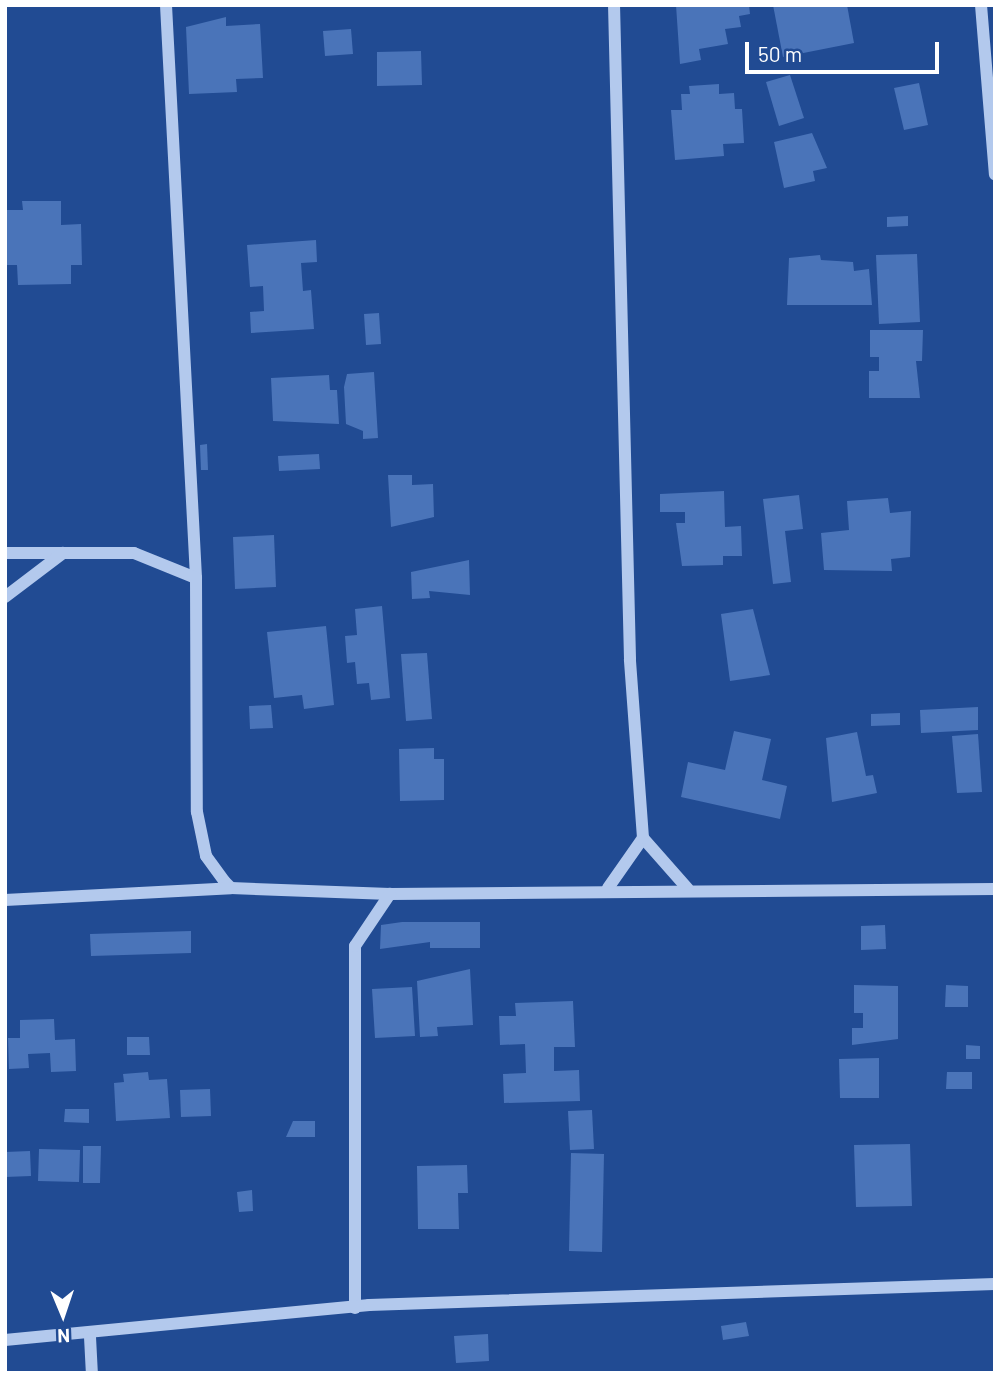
<!DOCTYPE html>
<style>
body{margin:0}
#map{position:relative;width:1000px;height:1378px;overflow:hidden;background:#214b93;font-family:Barlow,sans-serif}
div>[style]{position:absolute}
[style*='--x']{left:calc(var(--x)*1px);top:calc(var(--y)*1px);width:calc(var(--w)*1px);rotate:calc(var(--a)*1deg)}
.building>*{inset:0;background:#4a74b9}
.minor>*{height:12px;margin:-6px;padding:0 6px;transform-origin:6px;border-radius:6px;background:#b3c9ed}
span{translate:-50% -50%;white-space:nowrap;text-align:center;line-height:1.15;-webkit-text-stroke:5px #214b93;paint-order:stroke}
.frame{position:absolute;inset:0;border:7px solid #fff;pointer-events:none}
.north{position:absolute;left:28px;top:1280px;width:70px;height:70px;-webkit-text-stroke:5px #214b93;paint-order:stroke;rotate:178deg;font-size:19px;font-weight:700;line-height:28px;text-align:center;color:#fff}
.north::after{content:'';display:block;margin:auto;width:24px;height:32px;background:#fff;clip-path:polygon(50% 0,100% 100%,50% 72%,0 100%)}
.scale{position:absolute;left:745px;top:42px;width:194px;height:32px;box-sizing:border-box;border:4px solid #fff;border-top:0;padding-left:9px;font-size:21px;line-height:24px;white-space:nowrap;color:#fff;-webkit-text-stroke:5px #214b93;paint-order:stroke}
</style>
<div id="map">
<div class="building">
<i style="clip-path:polygon(676px 5px,749px 5px,750px 14px,739px 16px,741px 27px,725px 29px,728px 44px,699px 49px,701px 60px,680px 64px)"></i>
<i style="clip-path:polygon(773px 5px,847px 5px,854px 43px,783px 57px)"></i>
<i style="clip-path:polygon(226px 17px,226px 26px,260px 24px,263px 78px,236px 79px,237px 92px,189px 94px,186px 27px)"></i>
<i style="clip-path:polygon(351px 29px,353px 54px,325px 56px,323px 31px)"></i>
<i style="clip-path:polygon(421px 51px,422px 85px,377px 86px,377px 52px)"></i>
<i style="clip-path:polygon(790px 75px,804px 118px,779px 126px,766px 82px)"></i>
<i style="clip-path:polygon(919px 83px,928px 125px,904px 130px,894px 88px)"></i>
<i style="clip-path:polygon(719px 84px,719px 94px,734px 93px,735px 109px,742px 109px,744px 143px,723px 144px,724px 156px,675px 160px,671px 110px,682px 110px,681px 94px,690px 94px,689px 86px)"></i>
<i style="clip-path:polygon(812px 133px,827px 168px,813px 171px,815px 181px,784px 188px,774px 142px)"></i>
<i style="clip-path:polygon(22px 201px,61px 201px,61px 225px,81px 224px,82px 265px,71px 265px,71px 284px,18px 285px,17px 265px,5px 265px,5px 210px,23px 210px)"></i>
<i style="clip-path:polygon(908px 216px,908px 226px,887px 227px,887px 217px)"></i>
<i style="clip-path:polygon(316px 240px,317px 262px,301px 263px,303px 291px,311px 290px,314px 329px,251px 333px,250px 312px,264px 311px,263px 286px,250px 287px,247px 245px)"></i>
<i style="clip-path:polygon(917px 254px,920px 322px,879px 324px,876px 255px)"></i>
<i style="clip-path:polygon(820px 255px,821px 260px,853px 262px,854px 271px,869px 269px,872px 305px,787px 305px,789px 258px)"></i>
<i style="clip-path:polygon(379px 313px,381px 344px,366px 345px,364px 314px)"></i>
<i style="clip-path:polygon(870px 330px,923px 330px,922px 361px,916px 361px,920px 398px,869px 398px,869px 371px,879px 371px,879px 357px,870px 357px)"></i>
<i style="clip-path:polygon(374px 372px,378px 438px,363px 439px,363px 431px,346px 424px,344px 387px,347px 374px)"></i>
<i style="clip-path:polygon(329px 375px,330px 390px,337px 390px,339px 424px,273px 421px,271px 378px)"></i>
<i style="clip-path:polygon(207px 444px,208px 470px,201px 470px,200px 445px)"></i>
<i style="clip-path:polygon(319px 454px,320px 469px,279px 471px,278px 456px)"></i>
<i style="clip-path:polygon(388px 475px,412px 475px,412px 485px,433px 484px,434px 517px,391px 527px)"></i>
<i style="clip-path:polygon(724px 491px,725px 527px,741px 526px,742px 556px,723px 556px,723px 565px,682px 566px,676px 523px,685px 523px,685px 512px,660px 512px,660px 494px)"></i>
<i style="clip-path:polygon(799px 495px,803px 529px,785px 531px,791px 582px,773px 584px,763px 499px)"></i>
<i style="clip-path:polygon(888px 498px,890px 513px,911px 511px,910px 557px,891px 559px,892px 571px,824px 570px,821px 533px,849px 530px,847px 501px)"></i>
<i style="clip-path:polygon(274px 535px,276px 587px,235px 589px,233px 537px)"></i>
<i style="clip-path:polygon(469px 560px,470px 595px,429px 591px,430px 598px,412px 599px,411px 572px)"></i>
<i style="clip-path:polygon(382px 606px,390px 698px,371px 700px,369px 683px,357px 684px,355px 662px,347px 663px,345px 636px,357px 635px,355px 609px)"></i>
<i style="clip-path:polygon(753px 609px,770px 675px,730px 681px,721px 614px)"></i>
<i style="clip-path:polygon(326px 626px,334px 705px,304px 709px,302px 695px,274px 698px,267px 632px)"></i>
<i style="clip-path:polygon(427px 653px,432px 719px,406px 721px,401px 654px)"></i>
<i style="clip-path:polygon(271px 705px,273px 728px,250px 729px,249px 706px)"></i>
<i style="clip-path:polygon(978px 707px,978px 730px,921px 733px,920px 710px)"></i>
<i style="clip-path:polygon(900px 713px,900px 725px,871px 726px,871px 714px)"></i>
<i style="clip-path:polygon(734px 731px,771px 739px,762px 780px,787px 786px,780px 819px,681px 797px,688px 762px,725px 770px)"></i>
<i style="clip-path:polygon(857px 732px,866px 776px,873px 775px,877px 793px,832px 802px,826px 738px)"></i>
<i style="clip-path:polygon(978px 734px,982px 792px,957px 793px,952px 736px)"></i>
<i style="clip-path:polygon(434px 748px,434px 759px,444px 759px,444px 800px,400px 801px,399px 749px)"></i>
<i style="clip-path:polygon(402px 922px,480px 922px,480px 948px,430px 948px,430px 942px,380px 949px,381px 925px)"></i>
<i style="clip-path:polygon(885px 925px,886px 949px,861px 950px,861px 926px)"></i>
<i style="clip-path:polygon(191px 931px,191px 953px,91px 956px,90px 934px)"></i>
<i style="clip-path:polygon(470px 969px,473px 1025px,437px 1027px,438px 1036px,420px 1037px,417px 981px)"></i>
<i style="clip-path:polygon(854px 985px,898px 986px,898px 1039px,852px 1045px,852px 1028px,863px 1028px,863px 1013px,854px 1013px)"></i>
<i style="clip-path:polygon(946px 985px,968px 986px,968px 1007px,945px 1007px)"></i>
<i style="clip-path:polygon(412px 987px,415px 1036px,375px 1038px,372px 989px)"></i>
<i style="clip-path:polygon(573px 1001px,575px 1047px,554px 1047px,554px 1071px,579px 1070px,580px 1101px,504px 1103px,503px 1074px,526px 1073px,525px 1044px,500px 1045px,499px 1016px,516px 1016px,515px 1003px)"></i>
<i style="clip-path:polygon(54px 1019px,55px 1040px,75px 1039px,76px 1071px,51px 1072px,50px 1053px,28px 1054px,29px 1068px,9px 1069px,8px 1038px,20px 1038px,20px 1020px)"></i>
<i style="clip-path:polygon(127px 1037px,149px 1037px,150px 1055px,127px 1055px)"></i>
<i style="clip-path:polygon(966px 1045px,980px 1046px,980px 1059px,966px 1059px)"></i>
<i style="clip-path:polygon(879px 1058px,879px 1098px,840px 1098px,839px 1059px)"></i>
<i style="clip-path:polygon(148px 1072px,149px 1080px,167px 1079px,170px 1118px,116px 1121px,114px 1083px,124px 1082px,123px 1074px)"></i>
<i style="clip-path:polygon(947px 1072px,972px 1072px,972px 1089px,946px 1089px)"></i>
<i style="clip-path:polygon(210px 1089px,211px 1116px,181px 1117px,180px 1090px)"></i>
<i style="clip-path:polygon(65px 1109px,89px 1109px,89px 1123px,64px 1122px)"></i>
<i style="clip-path:polygon(592px 1110px,594px 1149px,570px 1150px,568px 1111px)"></i>
<i style="clip-path:polygon(293px 1121px,315px 1121px,315px 1137px,286px 1137px)"></i>
<i style="clip-path:polygon(910px 1144px,912px 1206px,856px 1207px,854px 1145px)"></i>
<i style="clip-path:polygon(83px 1146px,101px 1146px,100px 1183px,83px 1183px)"></i>
<i style="clip-path:polygon(39px 1149px,80px 1150px,79px 1182px,38px 1181px)"></i>
<i style="clip-path:polygon(30px 1151px,31px 1176px,5px 1177px,5px 1152px)"></i>
<i style="clip-path:polygon(571px 1153px,604px 1154px,602px 1252px,569px 1251px)"></i>
<i style="clip-path:polygon(467px 1165px,468px 1193px,458px 1193px,459px 1229px,418px 1229px,417px 1166px)"></i>
<i style="clip-path:polygon(252px 1190px,253px 1211px,239px 1212px,237px 1192px)"></i>
<i style="clip-path:polygon(746px 1322px,749px 1336px,723px 1340px,721px 1326px)"></i>
<i style="clip-path:polygon(488px 1334px,489px 1361px,456px 1363px,454px 1336px)"></i>
</div>
<div class="minor">
<i style="--x:166;--y:5;--w:574;--a:87"></i>
<i style="--x:196;--y:578;--w:234;--a:89.8"></i>
<i style="--x:197;--y:812;--w:45;--a:78.4"></i>
<i style="--x:206;--y:856;--w:31;--a:54"></i>
<i style="--x:224;--y:881;--w:10;--a:45"></i>
<i style="--x:231;--y:888;--w:159;--a:2.2"></i>
<i style="--x:390;--y:894;--w:605;--a:-0.47"></i>
<i style="--x:981;--y:5;--w:170;--a:85.3"></i>
<i style="--x:5;--y:553;--w:129;--a:0"></i>
<i style="--x:134;--y:553;--w:67;--a:22"></i>
<i style="--x:5;--y:597;--w:73;--a:-37.2"></i>
<i style="--x:643;--y:838;--w:68;--a:48.6"></i>
<i style="--x:608;--y:888;--w:61;--a:-55"></i>
<i style="--x:643;--y:838;--w:179;--a:-94.2"></i>
<i style="--x:630;--y:659;--w:654;--a:-91.4"></i>
<i style="--x:5;--y:900;--w:226;--a:-3"></i>
<i style="--x:355;--y:1308;--w:362;--a:-90"></i>
<i style="--x:355;--y:946;--w:63;--a:-56.1"></i>
<i style="--x:90;--y:1337;--w:36;--a:87"></i>
<i style="--x:5;--y:1340;--w:366;--a:-5.5"></i>
<i style="--x:369;--y:1305;--w:626;--a:-1.92"></i>
</div>
<div class="frame"></div>
<div class="north">N</div>
<div class="scale">50 m</div>
</div>
